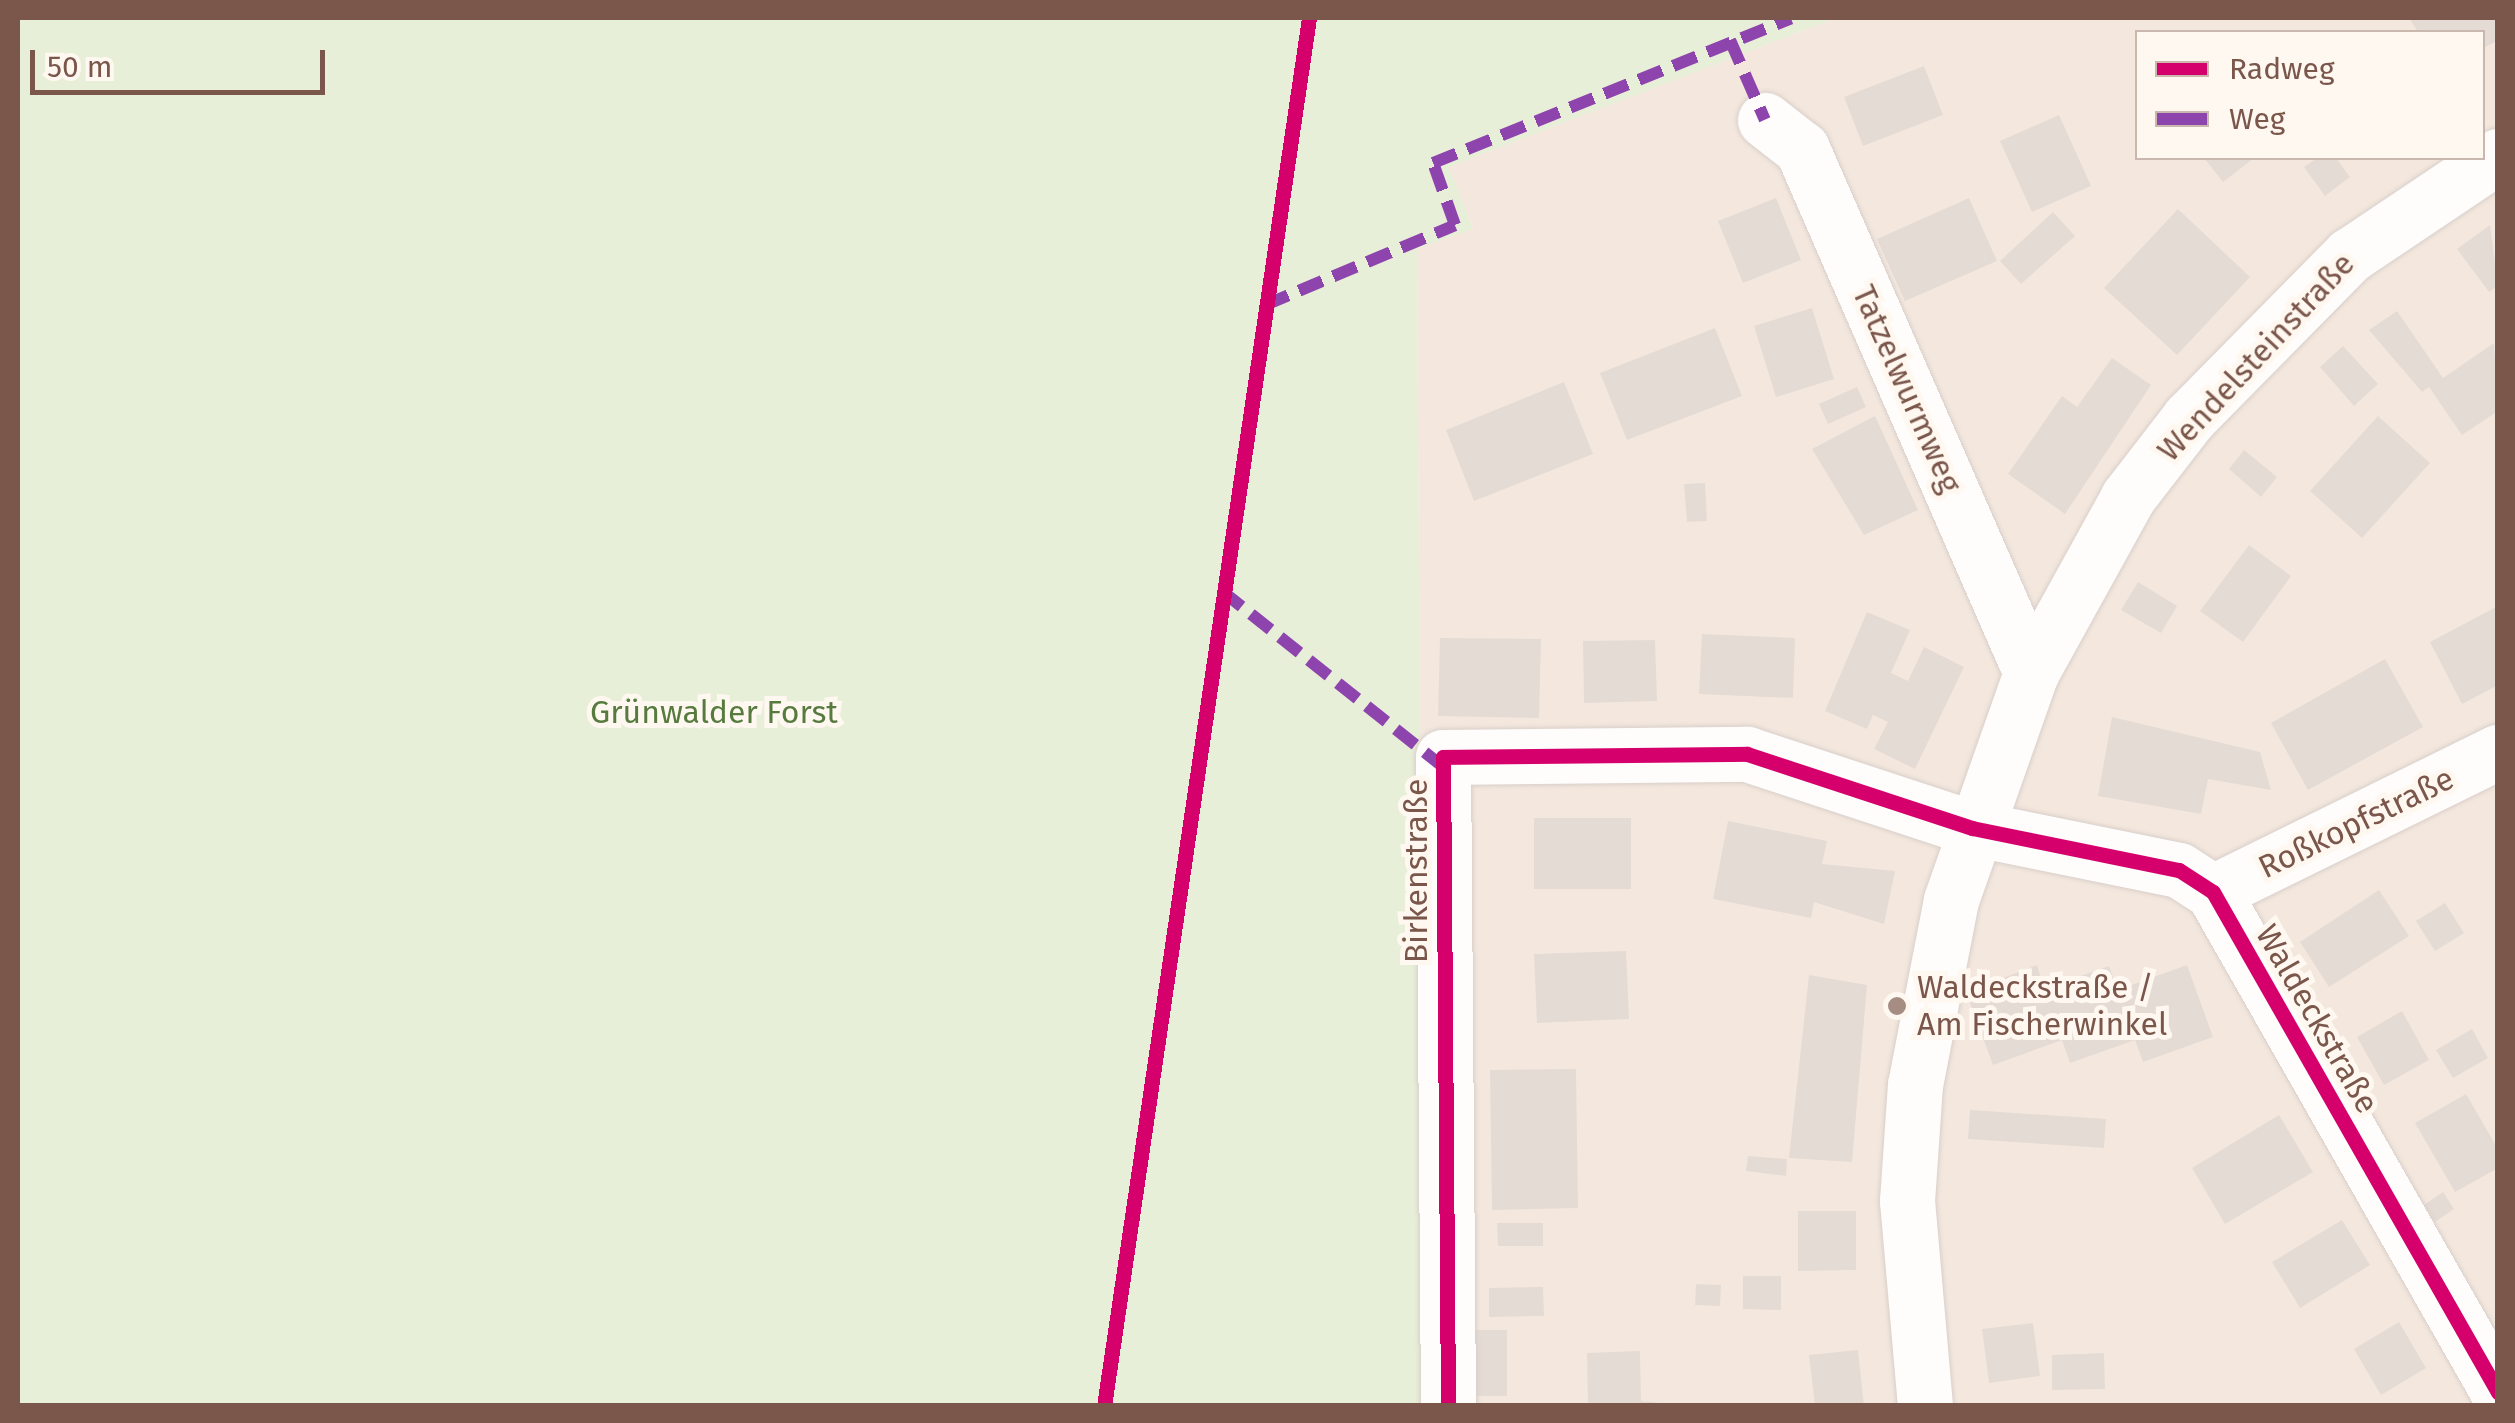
<!DOCTYPE html>
<meta charset="utf-8">
<style>
body{margin:0}
#map{position:relative;width:2515px;height:1423px;overflow:hidden;background:#f8f3ee;font-family:"Fira Sans",sans-serif}
div>[style]{position:absolute}
[style*='--x']{left:calc(var(--x)*1px);top:calc(var(--y)*1px);width:calc(var(--w)*1px);rotate:calc(var(--a)*1deg)}
.residential>*{inset:0;background:#f4e8de}
.green>*{inset:0;background:#e8efd8}
.building>*{inset:0;background:#e5dbd5}
.roads{filter:drop-shadow(0 0 2px #d8cfca) drop-shadow(0 0 2px #d8cfca)}
.minor>*{height:55px;margin:-27.5px;padding:0 27.5px;transform-origin:27.5px;border-radius:27.5px;background:#fefdfc}
.quiet>*{height:12px;margin-top:-6px;transform-origin:0;background:repeating-linear-gradient(90deg,#8e44ad 0 25px,transparent 0 37px)}
.cycleway>*{height:15px;margin:-7.5px;padding:0 7.5px;transform-origin:7.5px;border-radius:7.5px;background:#d6006c}
.dots>*{width:28px;height:28px;translate:-50% -50%;box-sizing:border-box;border:5px solid #fff8f0;border-radius:50%}
span{translate:-50% -50%;white-space:nowrap;text-align:center;line-height:1.15;-webkit-text-stroke:10px #fff8f0;paint-order:stroke}
.street-label{font-size:32px;color:#7a564b}
.park-label{font-size:32px;color:#577a3f}
.poi-label{font-size:32px;color:#7a564b}
.left{translate:0 -50%;text-align:left}
.frame{position:absolute;inset:0;border:20px solid #7a564b;pointer-events:none}
.legend{position:absolute;left:2135px;top:30px;width:350px;height:130px;box-sizing:border-box;background:#fff8f0;border:2px solid #cab7ae;margin:0;padding:12px 18px;list-style:none;font-size:30px;color:#7a564b}
.legend li{display:flex;align-items:center;gap:20px;height:50px}
.legend b{width:50px;border:2px solid #cab7ae}
.scale{position:absolute;left:30px;top:50px;width:295px;height:45px;box-sizing:border-box;border:5px solid #7a564b;border-top:0;padding-left:12px;font-size:30px;line-height:35px;white-space:nowrap;color:#7a564b;-webkit-text-stroke:8px #fff8f0;paint-order:stroke}
</style>
<div id="map">
<div class="residential">
<i style="clip-path:polygon(evenodd,1836px 18px,2497px 18px,2497px 1405px,1424px 1405px,1417px 248px,1473px 228px,1448px 167px,1836px 18px,2138px 32px,2482px 32px,2482px 158px,2138px 158px,2138px 32px)"></i>
</div>
<div class="green">
<i style="clip-path:polygon(18px 18px,1836px 18px,1449px 167px,1473px 229px,1417px 249px,1424px 1405px,18px 1405px)"></i>
</div>
<div class="building">
<i style="clip-path:polygon(2409px 18px,2498px 18px,2498px 40px,2482px 49px,2482px 32px,2418px 32px)"></i>
<i style="clip-path:polygon(1924px 66px,1943px 115px,1863px 146px,1844px 97px)"></i>
<i style="clip-path:polygon(2059px 115px,2091px 186px,2032px 212px,2000px 141px)"></i>
<i style="clip-path:polygon(2204px 158px,2254px 158px,2223px 182px)"></i>
<i style="clip-path:polygon(2317px 158px,2336px 158px,2350px 177px,2325px 196px,2304px 167px)"></i>
<i style="clip-path:polygon(1776px 198px,1801px 260px,1743px 283px,1718px 221px)"></i>
<i style="clip-path:polygon(1969px 198px,1997px 261px,1905px 301px,1877px 239px)"></i>
<i style="clip-path:polygon(2178px 209px,2250px 277px,2177px 355px,2104px 288px)"></i>
<i style="clip-path:polygon(2053px 212px,2075px 236px,2021px 284px,2000px 261px)"></i>
<i style="clip-path:polygon(2490px 225px,2498px 286px,2489px 292px,2457px 249px)"></i>
<i style="clip-path:polygon(1812px 308px,1834px 379px,1776px 397px,1754px 326px)"></i>
<i style="clip-path:polygon(2397px 311px,2443px 378px,2494px 343px,2498px 411px,2462px 435px,2429px 387px,2422px 392px,2369px 330px)"></i>
<i style="clip-path:polygon(1715px 328px,1742px 396px,1627px 440px,1600px 373px)"></i>
<i style="clip-path:polygon(2343px 346px,2378px 384px,2354px 406px,2320px 367px)"></i>
<i style="clip-path:polygon(2112px 358px,2151px 385px,2065px 514px,2008px 474px,2062px 396px,2077px 407px)"></i>
<i style="clip-path:polygon(1564px 382px,1593px 454px,1474px 501px,1446px 430px)"></i>
<i style="clip-path:polygon(1857px 387px,1866px 407px,1828px 424px,1819px 404px)"></i>
<i style="clip-path:polygon(1875px 416px,1918px 510px,1864px 535px,1812px 449px)"></i>
<i style="clip-path:polygon(2378px 416px,2430px 463px,2362px 538px,2310px 491px)"></i>
<i style="clip-path:polygon(2244px 450px,2277px 477px,2261px 497px,2229px 469px)"></i>
<i style="clip-path:polygon(1705px 483px,1707px 521px,1687px 522px,1684px 484px)"></i>
<i style="clip-path:polygon(2249px 545px,2291px 576px,2243px 642px,2200px 611px)"></i>
<i style="clip-path:polygon(2138px 582px,2177px 606px,2161px 633px,2121px 610px)"></i>
<i style="clip-path:polygon(2498px 606px,2498px 685px,2462px 704px,2430px 642px)"></i>
<i style="clip-path:polygon(1867px 612px,1910px 630px,1891px 673px,1908px 681px,1924px 647px,1964px 667px,1915px 769px,1874px 749px,1888px 722px,1873px 715px,1867px 729px,1825px 711px)"></i>
<i style="clip-path:polygon(1702px 634px,1795px 638px,1793px 698px,1699px 694px)"></i>
<i style="clip-path:polygon(1440px 638px,1541px 639px,1539px 718px,1438px 716px)"></i>
<i style="clip-path:polygon(1655px 640px,1657px 701px,1584px 703px,1583px 641px)"></i>
<i style="clip-path:polygon(2385px 659px,2423px 727px,2308px 790px,2271px 723px)"></i>
<i style="clip-path:polygon(2112px 717px,2260px 752px,2271px 790px,2208px 779px,2201px 814px,2098px 796px)"></i>
<i style="clip-path:polygon(1534px 818px,1631px 818px,1631px 889px,1534px 889px)"></i>
<i style="clip-path:polygon(1728px 821px,1827px 841px,1822px 864px,1895px 871px,1884px 924px,1814px 902px,1811px 918px,1713px 899px)"></i>
<i style="clip-path:polygon(2379px 890px,2409px 936px,2329px 987px,2300px 942px)"></i>
<i style="clip-path:polygon(2445px 903px,2464px 933px,2435px 951px,2416px 921px)"></i>
<i style="clip-path:polygon(1626px 951px,1629px 1019px,1537px 1023px,1534px 954px)"></i>
<i style="clip-path:polygon(2037px 965px,2044px 989px,2109px 966px,2118px 990px,2187px 965px,2213px 1037px,2143px 1062px,2135px 1040px,2070px 1063px,2062px 1040px,1993px 1065px,1966px 992px)"></i>
<i style="clip-path:polygon(1809px 975px,1867px 985px,1852px 1162px,1789px 1158px)"></i>
<i style="clip-path:polygon(2402px 1011px,2429px 1060px,2384px 1085px,2357px 1037px)"></i>
<i style="clip-path:polygon(2472px 1029px,2488px 1058px,2453px 1078px,2436px 1050px)"></i>
<i style="clip-path:polygon(1576px 1069px,1578px 1208px,1492px 1210px,1490px 1070px)"></i>
<i style="clip-path:polygon(2466px 1094px,2498px 1149px,2498px 1168px,2455px 1192px,2415px 1123px)"></i>
<i style="clip-path:polygon(1970px 1110px,2106px 1119px,2104px 1148px,1968px 1139px)"></i>
<i style="clip-path:polygon(2279px 1115px,2313px 1172px,2225px 1224px,2192px 1168px)"></i>
<i style="clip-path:polygon(1748px 1156px,1787px 1159px,1786px 1176px,1746px 1171px)"></i>
<i style="clip-path:polygon(2443px 1192px,2454px 1209px,2435px 1222px,2424px 1205px)"></i>
<i style="clip-path:polygon(1798px 1211px,1856px 1211px,1856px 1270px,1798px 1271px)"></i>
<i style="clip-path:polygon(2342px 1220px,2370px 1265px,2300px 1308px,2272px 1262px)"></i>
<i style="clip-path:polygon(1497px 1223px,1543px 1223px,1543px 1246px,1498px 1246px)"></i>
<i style="clip-path:polygon(1743px 1276px,1781px 1276px,1781px 1310px,1743px 1309px)"></i>
<i style="clip-path:polygon(1696px 1284px,1721px 1285px,1720px 1306px,1695px 1305px)"></i>
<i style="clip-path:polygon(1543px 1287px,1544px 1316px,1489px 1317px,1489px 1288px)"></i>
<i style="clip-path:polygon(2399px 1322px,2426px 1368px,2381px 1395px,2354px 1349px)"></i>
<i style="clip-path:polygon(2033px 1323px,2040px 1376px,1989px 1383px,1982px 1329px)"></i>
<i style="clip-path:polygon(1469px 1330px,1507px 1330px,1507px 1396px,1469px 1396px)"></i>
<i style="clip-path:polygon(1858px 1350px,1864px 1406px,1815px 1406px,1809px 1355px)"></i>
<i style="clip-path:polygon(1640px 1351px,1641px 1401px,1690px 1406px,1588px 1406px,1587px 1353px)"></i>
<i style="clip-path:polygon(2104px 1353px,2105px 1389px,2052px 1390px,2052px 1355px)"></i>
</div>
<div class="roads">
<div class="minor">
<i style="--x:1765;--y:120;--w:47;--a:38.1"></i>
<i style="--x:1802;--y:149;--w:572;--a:66.39"></i>
<i style="--x:2213;--y:892;--w:318;--a:-26.2"></i>
<i style="--x:1448;--y:1406;--w:649;--a:-90.44"></i>
<i style="--x:1443;--y:757;--w:304;--a:-0.6"></i>
<i style="--x:1747;--y:754;--w:237;--a:18.2"></i>
<i style="--x:1972;--y:828;--w:211;--a:11.5"></i>
<i style="--x:2179;--y:870;--w:40;--a:32.9"></i>
<i style="--x:2213;--y:892;--w:576;--a:60.32"></i>
<i style="--x:1925;--y:1406;--w:206;--a:-95"></i>
<i style="--x:1907;--y:1201;--w:116;--a:-86.1"></i>
<i style="--x:1915;--y:1085;--w:188;--a:-79"></i>
<i style="--x:1951;--y:900;--w:241;--a:-70.6"></i>
<i style="--x:2031;--y:673;--w:201;--a:-61.1"></i>
<i style="--x:2128;--y:497;--w:100;--a:-52.3"></i>
<i style="--x:2189;--y:418;--w:229;--a:-45.4"></i>
<i style="--x:2350;--y:255;--w:178;--a:-33.8"></i>
</div>
</div>
<div class="quiet">
<i style="--x:1730;--y:40;--w:87;--a:66.4"></i>
<i style="--x:1265;--y:305;--w:206;--a:-22.8"></i>
<i style="--x:1455;--y:225;--w:66;--a:-109.5"></i>
<i style="--x:1433;--y:163;--w:386;--a:-22"></i>
<i style="--x:1222;--y:591;--w:283;--a:38.5"></i>
</div>
<div class="cycleway">
<i style="--x:1104;--y:1406;--w:1403;--a:-81.6"></i>
<i style="--x:1448;--y:1406;--w:649;--a:-90.44"></i>
<i style="--x:1443;--y:757;--w:304;--a:-0.6"></i>
<i style="--x:1747;--y:754;--w:237;--a:18.2"></i>
<i style="--x:1972;--y:828;--w:211;--a:11.5"></i>
<i style="--x:2179;--y:870;--w:40;--a:32.9"></i>
<i style="--x:2213;--y:892;--w:576;--a:60.32"></i>
</div>
<div class="dots">
<i style="left:1897px;top:1006px;background:#a68d84"></i>
</div>
<div class="street-label">
<span style="left:2256px;top:357px;rotate:-47deg">Wendelsteinstraße</span>
<span style="left:1907px;top:389px;rotate:66deg">Tatzelwurmweg</span>
<span style="left:2356px;top:823px;rotate:-26deg">Roßkopfstraße</span>
<span style="left:1416px;top:871px;rotate:-90deg">Birkenstraße</span>
<span style="left:2317px;top:1019px;rotate:60deg">Waldeckstraße</span>
</div>
<div class="park-label">
<span style="left:714px;top:712px">Grünwalder Forst</span>
</div>
<div class="poi-label">
<span class="left" style="left:1917px;top:1006px">Waldeckstraße /<br>Am Fischerwinkel</span>
</div>
<div class="frame"></div>
<ul class="legend">
<li><b style="height:12px;background:#d6006c"></b>Radweg</li>
<li><b style="height:12px;background:#8e44ad"></b>Weg</li>
</ul>
<div class="scale">50 m</div>
</div>
